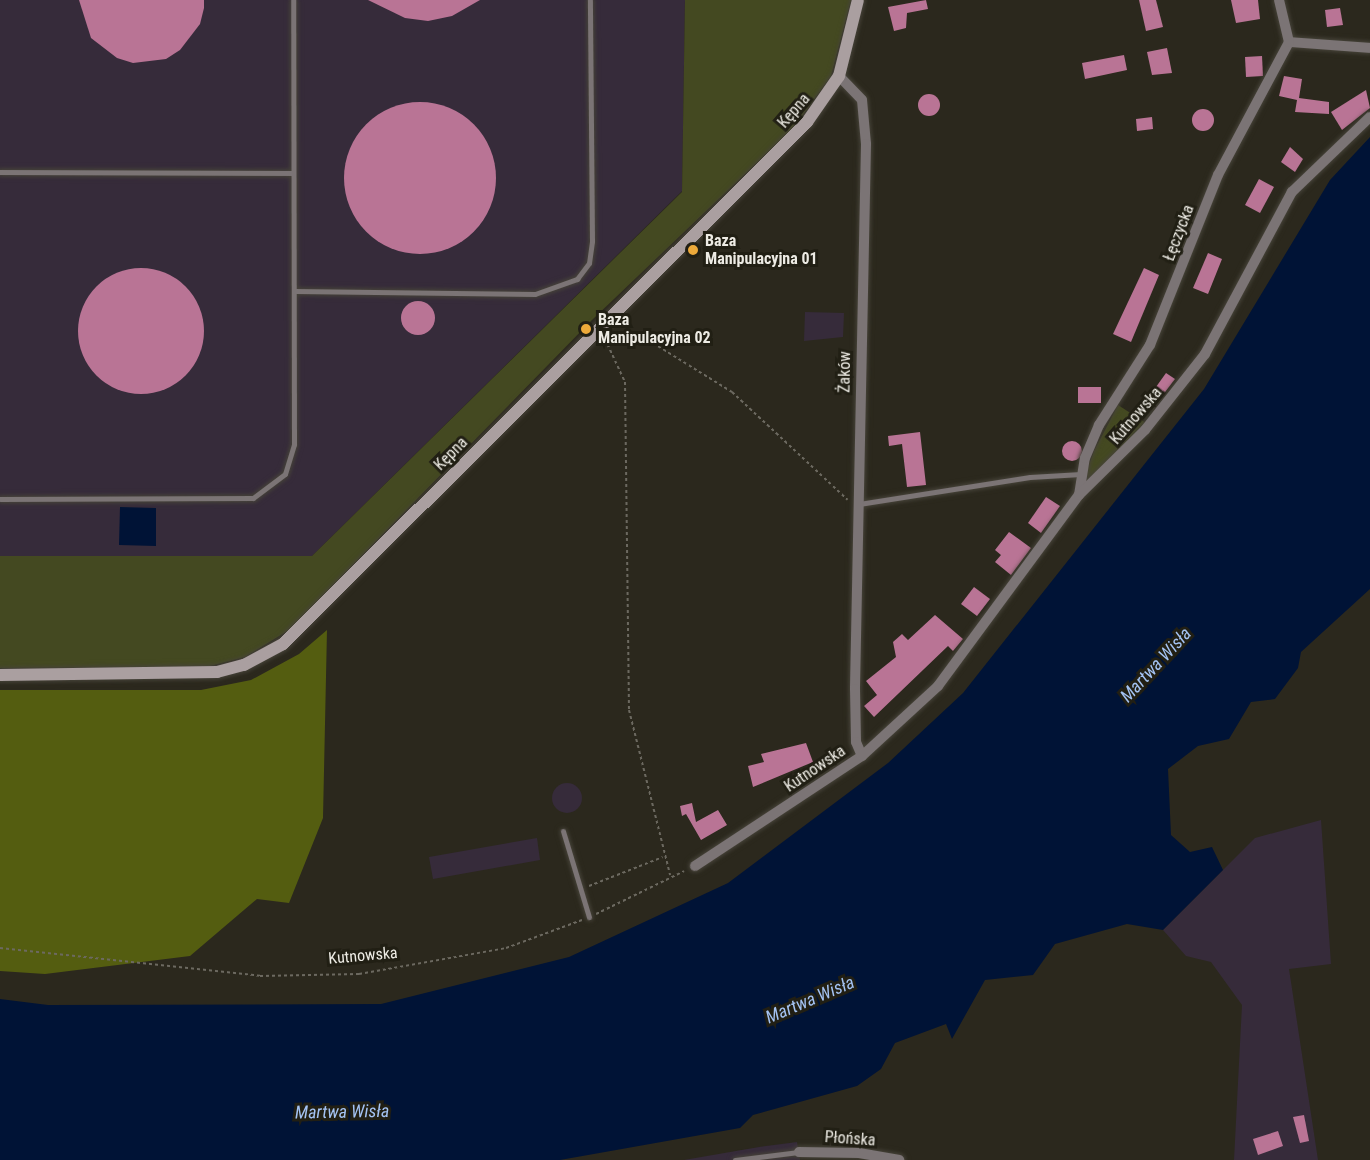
<!DOCTYPE html>
<meta charset="utf-8">
<style>
body{margin:0}
#map{position:relative;width:1370px;height:1160px;overflow:hidden;background:#2b281d;font-family:"Roboto Condensed",sans-serif}
div>[style]{position:absolute}
[style*='--x']{left:calc(var(--x)*1px);top:calc(var(--y)*1px);width:calc(var(--w)*1px);rotate:calc(var(--a)*1deg)}
.industrial>*{inset:0;background:#362b3a}
.round{border-radius:50%}
.green>*{inset:0;background:#444921}
.forest>*{inset:0;background:#545d10}
.water>*{inset:0;background:#001336}
.building>*{inset:0;background:#b97495}
.path>*{height:2px;margin-top:-1px;transform-origin:0;background:repeating-linear-gradient(90deg,#6c6960 0 3px,transparent 0 6px)}
.roads{filter:drop-shadow(0 0 2px #464339) drop-shadow(0 0 2px #464339)}
.lane>*{height:5px;margin:-2.5px;padding:0 2.5px;transform-origin:2.5px;border-radius:2.5px;background:#7b7475}
.street>*{height:10px;margin:-5px;padding:0 5px;transform-origin:5px;border-radius:5px;background:#7b7475}
.secondary>*{height:12px;margin:-6px;padding:0 6px;transform-origin:6px;border-radius:6px;background:#aa9fa0}
.dots>*{width:16px;height:16px;translate:-50% -50%;box-sizing:border-box;border:3px solid #211f14;border-radius:50%}
span{translate:-50% -50%;white-space:nowrap;text-align:center;line-height:1.15;-webkit-text-stroke:6px #211f14;paint-order:stroke}
.street-label{font-size:16px;color:#edebe4}
.poi-label{font-size:16px;color:#edebe4;font-weight:700}
.left{translate:0 -50%;text-align:left}
.water-label{font-size:18px;color:#a4c3f3;font-style:italic}
</style>
<div id="map">
<div class="industrial">
<i style="clip-path:polygon(0 0,685px 0,682px 191px,312px 556px,0 556px)"></i>
<i style="clip-path:polygon(805px 312px,844px 313px,843px 337px,804px 341px)"></i>
<i class="round" style="left:552px;top:783px;width:30px;height:30px"></i>
<i style="clip-path:polygon(1321px 820px,1331px 964px,1289px 969px,1318px 1160px,1234px 1160px,1242px 1005px,1211px 962px,1186px 956px,1163px 930px,1255px 838px)"></i>
<i style="clip-path:polygon(537px 838px,540px 860px,433px 879px,429px 857px)"></i>
<i style="clip-path:polygon(797px 1142px,800px 1160px,684px 1160px,759px 1147px)"></i>
</div>
<div class="green">
<i style="clip-path:polygon(685px 0,851px 0,831px 76px,794px 127px,591px 321px,289px 630px,245px 657px,206px 667px,0 668px,0 556px,312px 556px,682px 192px)"></i>
<i style="clip-path:polygon(1118px 405px,1146px 423px,1091px 484px,1084px 479px,1094px 451px)"></i>
</div>
<div class="forest">
<i style="clip-path:polygon(327px 630px,323px 818px,289px 903px,257px 899px,190px 956px,45px 974px,0 971px,0 690px,201px 690px,251px 680px,299px 654px)"></i>
</div>
<div class="water">
<i style="clip-path:polygon(1370px 137px,1370px 589px,1301px 652px,1298px 668px,1275px 699px,1251px 702px,1229px 739px,1198px 746px,1168px 769px,1171px 835px,1190px 852px,1212px 847px,1223px 870px,1163px 930px,1127px 924px,1055px 944px,1033px 975px,985px 980px,952px 1039px,946px 1024px,895px 1043px,881px 1069px,857px 1086px,753px 1115px,740px 1128px,560px 1160px,0 1160px,0 999px,48px 1005px,381px 1004px,569px 957px,728px 883px,888px 763px,963px 693px,1204px 389px,1330px 180px)"></i>
<i style="clip-path:polygon(120px 507px,156px 508px,156px 546px,119px 545px)"></i>
</div>
<div class="building">
<i style="clip-path:polygon(79px 0,204px 0,204px 8px,200px 24px,180px 50px,166px 59px,133px 63px,117px 58px,91px 38px)"></i>
<i style="clip-path:polygon(368px 0,480px 0,452px 16px,428px 21px,405px 18px)"></i>
<i style="clip-path:polygon(926px 0,928px 9px,907px 13px,906px 28px,894px 31px,888px 7px)"></i>
<i style="clip-path:polygon(1139px 0,1156px 0,1163px 27px,1146px 31px)"></i>
<i style="clip-path:polygon(1231px 0,1258px 0,1260px 19px,1236px 23px)"></i>
<i style="clip-path:polygon(1340px 8px,1343px 25px,1327px 27px,1325px 10px)"></i>
<i style="clip-path:polygon(1167px 48px,1172px 73px,1152px 75px,1147px 52px)"></i>
<i style="clip-path:polygon(1124px 55px,1127px 70px,1085px 79px,1082px 63px)"></i>
<i style="clip-path:polygon(1262px 56px,1263px 76px,1246px 77px,1245px 57px)"></i>
<i style="clip-path:polygon(1284px 76px,1302px 79px,1299px 98px,1329px 102px,1329px 114px,1295px 112px,1297px 100px,1279px 96px)"></i>
<i style="clip-path:polygon(1366px 90px,1370px 108px,1342px 130px,1331px 112px)"></i>
<i class="round" style="left:918px;top:94px;width:22px;height:22px"></i>
<i class="round" style="left:344px;top:102px;width:152px;height:152px"></i>
<i class="round" style="left:1192px;top:109px;width:22px;height:22px"></i>
<i style="clip-path:polygon(1152px 117px,1153px 129px,1137px 131px,1136px 119px)"></i>
<i style="clip-path:polygon(1290px 147px,1303px 159px,1295px 172px,1281px 162px)"></i>
<i style="clip-path:polygon(1259px 179px,1274px 187px,1260px 213px,1245px 205px)"></i>
<i style="clip-path:polygon(1208px 253px,1222px 259px,1208px 294px,1193px 288px)"></i>
<i style="clip-path:polygon(1144px 268px,1159px 275px,1131px 342px,1113px 334px)"></i>
<i class="round" style="left:78px;top:268px;width:126px;height:126px"></i>
<i class="round" style="left:401px;top:301px;width:34px;height:34px"></i>
<i style="clip-path:polygon(1166px 373px,1175px 379px,1159px 400px,1151px 394px)"></i>
<i style="clip-path:polygon(1078px 387px,1101px 387px,1101px 403px,1078px 403px)"></i>
<i style="clip-path:polygon(920px 432px,926px 485px,907px 487px,902px 444px,889px 446px,888px 436px)"></i>
<i class="round" style="left:1062px;top:441px;width:20px;height:20px"></i>
<i style="clip-path:polygon(1046px 497px,1060px 506px,1041px 533px,1028px 523px)"></i>
<i style="clip-path:polygon(1009px 532px,1031px 548px,1011px 575px,995px 562px,1001px 555px,995px 550px)"></i>
<i style="clip-path:polygon(974px 587px,990px 599px,977px 616px,961px 604px)"></i>
<i style="clip-path:polygon(935px 615px,963px 639px,953px 651px,948px 646px,874px 717px,864px 706px,877px 695px,866px 681px,896px 657px,893px 642px,902px 634px,908px 640px)"></i>
<i style="clip-path:polygon(806px 743px,813px 762px,753px 787px,748px 766px,764px 762px,761px 754px)"></i>
<i style="clip-path:polygon(692px 803px,696px 822px,718px 810px,727px 825px,701px 840px,686px 814px,682px 816px,680px 806px)"></i>
<i style="clip-path:polygon(1304px 1115px,1309px 1141px,1300px 1143px,1293px 1117px)"></i>
<i style="clip-path:polygon(1278px 1131px,1283px 1146px,1258px 1155px,1253px 1139px)"></i>
</div>
<div class="path">
<i style="--x:609;--y:336;--w:39;--a:6"></i>
<i style="--x:648;--y:340;--w:99;--a:31.8"></i>
<i style="--x:732;--y:392;--w:158;--a:43"></i>
<i style="--x:605;--y:339;--w:47;--a:65.1"></i>
<i style="--x:625;--y:382;--w:328;--a:89.3"></i>
<i style="--x:629;--y:710;--w:170;--a:76"></i>
<i style="--x:589;--y:886;--w:79;--a:-21.4"></i>
<i style="--x:596;--y:914;--w:98;--a:-26"></i>
<i style="--x:0;--y:948;--w:262;--a:6.1"></i>
<i style="--x:260;--y:976;--w:99;--a:-1.2"></i>
<i style="--x:359;--y:974;--w:149;--a:-10"></i>
<i style="--x:506;--y:948;--w:81;--a:-20.2"></i>
</div>
<div class="roads">
<div class="lane">
<i style="--x:0;--y:172;--w:293;--a:0.2"></i>
<i style="--x:295;--y:291;--w:240;--a:0.7"></i>
<i style="--x:535;--y:294;--w:45;--a:-19.7"></i>
<i style="--x:577;--y:279;--w:20;--a:-53"></i>
<i style="--x:589;--y:263;--w:22;--a:-82"></i>
<i style="--x:592;--y:241;--w:241;--a:-90.5"></i>
<i style="--x:0;--y:499;--w:253;--a:-0.2"></i>
<i style="--x:253;--y:498;--w:40;--a:-37"></i>
<i style="--x:285;--y:474;--w:31;--a:-73"></i>
<i style="--x:294;--y:444;--w:444;--a:-90.1"></i>
<i style="--x:859;--y:504;--w:173;--a:-9"></i>
<i style="--x:1030;--y:477;--w:51;--a:-3.4"></i>
<i style="--x:563;--y:831;--w:90;--a:73.2"></i>
<i style="--x:735;--y:1160;--w:64;--a:-7.1"></i>
</div>
<div class="street">
<i style="--x:1289;--y:42;--w:81;--a:4.2"></i>
<i style="--x:839;--y:76;--w:33;--a:46"></i>
<i style="--x:862;--y:100;--w:44;--a:84.8"></i>
<i style="--x:866;--y:144;--w:545;--a:91.16"></i>
<i style="--x:855;--y:689;--w:53;--a:88.9"></i>
<i style="--x:856;--y:742;--w:15;--a:67"></i>
<i style="--x:1079;--y:495;--w:37;--a:-81"></i>
<i style="--x:1085;--y:458;--w:36;--a:-67"></i>
<i style="--x:1099;--y:425;--w:95;--a:-57.5"></i>
<i style="--x:1150;--y:345;--w:183;--a:-68.2"></i>
<i style="--x:1218;--y:175;--w:151;--a:-61.9"></i>
<i style="--x:1289;--y:42;--w:43;--a:-103.4"></i>
<i style="--x:695;--y:866;--w:200;--a:-33.4"></i>
<i style="--x:862;--y:756;--w:103;--a:-42.6"></i>
<i style="--x:938;--y:686;--w:237;--a:-53.6"></i>
<i style="--x:1079;--y:495;--w:93;--a:-44.6"></i>
<i style="--x:1145;--y:430;--w:97;--a:-51.7"></i>
<i style="--x:1205;--y:354;--w:184;--a:-61.8"></i>
<i style="--x:1292;--y:192;--w:108;--a:-43.9"></i>
<i style="--x:799;--y:1152;--w:60;--a:1"></i>
<i style="--x:859;--y:1153;--w:41;--a:9.9"></i>
</div>
<div class="secondary">
<i style="--x:0;--y:675;--w:217;--a:-0.8"></i>
<i style="--x:217;--y:672;--w:28;--a:-15"></i>
<i style="--x:244;--y:665;--w:44;--a:-28.3"></i>
<i style="--x:283;--y:644;--w:740;--a:-44.89"></i>
<i style="--x:807;--y:122;--w:56;--a:-55.2"></i>
<i style="--x:839;--y:76;--w:78;--a:-76"></i>
</div>
</div>
<div class="dots">
<i style="left:693px;top:250px;background:#eca93a"></i>
<i style="left:586px;top:329px;background:#eca93a"></i>
</div>
<div class="street-label">
<span style="left:794px;top:111px;rotate:-49deg">Kępna</span>
<span style="left:1179px;top:233px;rotate:-69deg">Łęczycka</span>
<span style="left:845px;top:372px;rotate:-89deg">Żaków</span>
<span style="left:1136px;top:416px;rotate:-49deg">Kutnowska</span>
<span style="left:451px;top:454px;rotate:-45deg">Kępna</span>
<span style="left:815px;top:769px;rotate:-34deg">Kutnowska</span>
<span style="left:363px;top:956px;rotate:-5deg">Kutnowska</span>
<span style="left:850px;top:1139px;rotate:4deg">Płońska</span>
</div>
<div class="poi-label">
<span class="left" style="left:705px;top:250px">Baza<br>Manipulacyjna 01</span>
<span class="left" style="left:598px;top:329px">Baza<br>Manipulacyjna 02</span>
</div>
<div class="water-label">
<span style="left:1156px;top:665px;rotate:-47deg">Martwa Wisła</span>
<span style="left:810px;top:1000px;rotate:-23deg">Martwa Wisła</span>
<span style="left:342px;top:1112px;rotate:-1deg">Martwa Wisła</span>
</div>
</div>
